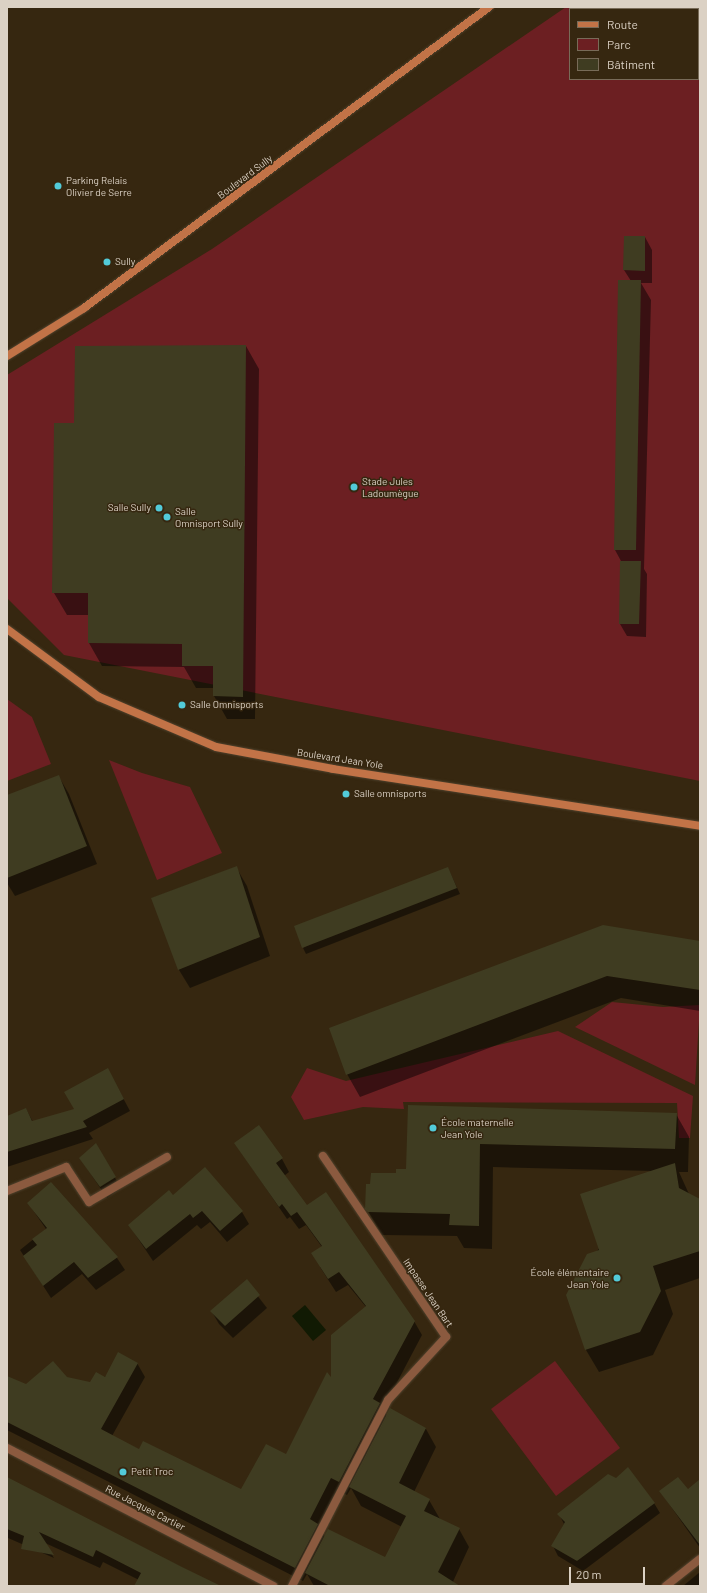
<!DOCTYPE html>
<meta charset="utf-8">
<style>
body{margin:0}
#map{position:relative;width:707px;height:1593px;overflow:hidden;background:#362710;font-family:Barlow,sans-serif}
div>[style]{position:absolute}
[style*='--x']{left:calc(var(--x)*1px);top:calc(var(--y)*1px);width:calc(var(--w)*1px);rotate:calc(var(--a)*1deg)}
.green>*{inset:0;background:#6c1f22}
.water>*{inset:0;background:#111a03}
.shadow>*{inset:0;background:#0007}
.building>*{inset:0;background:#3f3c21}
.roads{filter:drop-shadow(0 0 1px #50422d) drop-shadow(0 0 1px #50422d)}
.minor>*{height:8px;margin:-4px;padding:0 4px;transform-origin:4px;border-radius:4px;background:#8b5a3f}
.tertiary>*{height:8px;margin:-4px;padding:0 4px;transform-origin:4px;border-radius:4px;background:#8b5a3f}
.secondary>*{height:8px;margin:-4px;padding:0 4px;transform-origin:4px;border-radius:4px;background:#c27347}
.dots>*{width:11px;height:11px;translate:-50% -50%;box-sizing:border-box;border:2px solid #362710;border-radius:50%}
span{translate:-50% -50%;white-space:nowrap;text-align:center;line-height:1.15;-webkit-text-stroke:3px #362710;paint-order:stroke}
.street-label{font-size:10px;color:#dbd1c4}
.poi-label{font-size:10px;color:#dbd1c4}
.left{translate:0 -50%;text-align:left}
.right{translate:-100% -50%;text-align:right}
.frame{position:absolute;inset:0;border:8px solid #dbd1c4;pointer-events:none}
.legend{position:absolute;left:569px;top:8px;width:130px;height:72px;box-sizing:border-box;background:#362710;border:1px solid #786b58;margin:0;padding:5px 7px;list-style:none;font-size:12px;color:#dbd1c4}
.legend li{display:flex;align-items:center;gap:8px;height:20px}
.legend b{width:20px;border:1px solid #786b58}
.scale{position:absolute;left:569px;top:1567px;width:76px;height:18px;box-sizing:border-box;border:2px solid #dbd1c4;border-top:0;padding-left:5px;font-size:12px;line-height:14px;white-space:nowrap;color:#dbd1c4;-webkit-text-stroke:3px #362710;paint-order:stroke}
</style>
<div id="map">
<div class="green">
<i style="clip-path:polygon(evenodd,566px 7px,700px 7px,700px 781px,64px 655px,7px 598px,7px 375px,212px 249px,566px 7px,570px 9px,698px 9px,698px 79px,570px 79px,570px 9px)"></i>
<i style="clip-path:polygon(7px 699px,32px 717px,51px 764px,7px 781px)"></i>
<i style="clip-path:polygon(109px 760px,142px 773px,190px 787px,222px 853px,157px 880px)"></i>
<i style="clip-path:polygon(612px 1002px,663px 1007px,700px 1005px,695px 1085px,575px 1027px)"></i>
<i style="clip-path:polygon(558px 1031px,693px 1096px,690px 1138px,679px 1138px,677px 1103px,403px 1102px,404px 1109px,363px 1107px,304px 1120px,291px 1097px,307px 1068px,346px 1081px)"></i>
<i style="clip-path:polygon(555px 1361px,620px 1448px,556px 1496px,491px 1409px)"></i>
</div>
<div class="water">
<i style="clip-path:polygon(305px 1305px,326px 1330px,313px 1341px,292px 1316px)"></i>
</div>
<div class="shadow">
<i style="clip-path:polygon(645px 237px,652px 250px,652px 283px,641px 283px,651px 300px,644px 569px,647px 574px,646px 637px,627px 636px,620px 624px,621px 561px,615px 550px,631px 281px,624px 270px)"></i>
<i style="clip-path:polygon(246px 346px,259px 369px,255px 719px,227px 719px,214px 696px,214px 688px,196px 688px,184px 667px,102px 666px,89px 643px,89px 615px,67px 615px,54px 593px,75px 424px)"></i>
<i style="clip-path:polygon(59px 777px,69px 794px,97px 864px,15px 896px,7px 883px,7px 797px)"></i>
<i style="clip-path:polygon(236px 867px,247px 886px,270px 956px,190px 988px,179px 970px,152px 898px)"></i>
<i style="clip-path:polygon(448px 868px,460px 894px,306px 954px,303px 948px)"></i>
<i style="clip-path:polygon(700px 942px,700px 1011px,621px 998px,360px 1097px,347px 1074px,331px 1029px)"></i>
<i style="clip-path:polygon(114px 1081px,130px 1111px,89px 1133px,93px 1139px,7px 1167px,7px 1117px,26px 1109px,33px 1122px,75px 1110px)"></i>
<i style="clip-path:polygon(409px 1106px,676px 1114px,689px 1137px,688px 1172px,679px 1172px,689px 1194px,700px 1200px,700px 1278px,665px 1290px,673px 1314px,653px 1355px,599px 1372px,586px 1350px,567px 1295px,652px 1171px,493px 1167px,492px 1249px,464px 1248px,457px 1236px,382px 1235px,366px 1208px,371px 1185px,407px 1170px)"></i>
<i style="clip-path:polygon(evenodd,235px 1143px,282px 1159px,289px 1172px,284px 1176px,306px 1206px,414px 1321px,422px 1335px,383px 1409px,387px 1416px,426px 1429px,436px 1447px,414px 1492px,429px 1500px,440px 1519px,459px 1529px,469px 1547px,451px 1586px,314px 1586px,307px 1574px,303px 1581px,7px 1430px,7px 1383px,26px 1385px,66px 1378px,90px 1383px,137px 1363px,145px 1377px,112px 1436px,140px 1450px,242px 1491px,286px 1456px,332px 1379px,366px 1307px,348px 1285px,336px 1292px,320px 1267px,322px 1247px,306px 1225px,299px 1229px,290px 1217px,287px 1219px,235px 1143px,351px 1488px,361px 1506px,402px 1527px,386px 1559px,325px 1537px,320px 1528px,339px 1491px,347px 1495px,351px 1488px)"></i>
<i style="clip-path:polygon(96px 1145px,121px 1188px,107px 1198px,80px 1158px)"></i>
<i style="clip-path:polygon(51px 1184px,117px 1258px,125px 1270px,96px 1290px,82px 1274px,51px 1298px,20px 1250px,46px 1229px,28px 1203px)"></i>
<i style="clip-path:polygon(173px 1196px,242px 1212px,249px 1224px,227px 1242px,210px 1222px,201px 1229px,197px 1225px,153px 1261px,129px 1225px)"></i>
<i style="clip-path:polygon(246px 1281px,267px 1308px,233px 1338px,219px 1324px,212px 1312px)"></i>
<i style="clip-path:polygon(7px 1478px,218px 1586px,136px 1586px,139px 1580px,103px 1562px,100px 1568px,45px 1543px,54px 1558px,8px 1538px)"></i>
<i style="clip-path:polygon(700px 1484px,700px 1548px,660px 1491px,687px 1490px)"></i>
<i style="clip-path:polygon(654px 1503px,660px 1513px,583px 1571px,558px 1556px,553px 1546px,564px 1524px,559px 1514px)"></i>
<i style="clip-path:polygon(700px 1572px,700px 1586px,683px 1586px)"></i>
</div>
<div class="building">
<i style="clip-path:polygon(624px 236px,645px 236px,645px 271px,623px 270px)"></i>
<i style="clip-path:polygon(618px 280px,641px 280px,636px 550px,614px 550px)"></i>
<i style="clip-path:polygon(246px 345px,243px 697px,213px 696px,213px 666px,182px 666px,182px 644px,88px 643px,88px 593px,52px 593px,54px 423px,74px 423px,75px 346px)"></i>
<i style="clip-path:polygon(620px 561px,641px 561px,639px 624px,619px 624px)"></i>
<i style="clip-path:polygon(59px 775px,87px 846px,7px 878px,7px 795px)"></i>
<i style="clip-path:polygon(237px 866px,260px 937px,178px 970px,151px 898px)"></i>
<i style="clip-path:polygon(448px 867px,457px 888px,302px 948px,294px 926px)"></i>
<i style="clip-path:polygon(603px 925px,700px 941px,700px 990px,607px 976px,346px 1075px,329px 1028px)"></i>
<i style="clip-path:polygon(108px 1068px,124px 1099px,83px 1121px,87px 1127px,7px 1152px,7px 1116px,26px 1108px,32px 1121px,74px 1109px,64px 1092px)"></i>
<i style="clip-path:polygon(408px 1105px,677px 1113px,675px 1149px,480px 1144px,479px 1226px,449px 1225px,450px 1214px,368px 1212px,365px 1209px,366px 1184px,370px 1184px,371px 1173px,396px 1173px,396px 1169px,406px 1169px)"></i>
<i style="clip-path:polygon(259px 1125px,283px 1158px,276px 1163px,307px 1205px,326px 1192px,415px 1321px,373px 1399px,380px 1403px,339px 1482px,331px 1478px,310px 1519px,318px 1524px,295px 1568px,7px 1422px,7px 1376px,26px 1384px,53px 1361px,67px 1377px,90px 1382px,96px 1372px,105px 1377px,118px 1352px,138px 1363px,101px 1429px,139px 1449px,143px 1441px,241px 1489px,266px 1444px,286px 1454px,327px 1372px,331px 1377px,331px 1335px,366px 1306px,339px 1272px,328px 1279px,311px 1253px,322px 1246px,297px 1212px,291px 1216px,282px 1204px,279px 1207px,234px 1143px)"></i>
<i style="clip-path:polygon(96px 1143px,116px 1177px,100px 1187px,79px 1158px)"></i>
<i style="clip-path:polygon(675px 1163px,679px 1188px,700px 1199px,700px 1251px,653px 1266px,661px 1291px,640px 1332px,585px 1350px,566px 1295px,587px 1254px,599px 1250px,580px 1194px)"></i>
<i style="clip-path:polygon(205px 1167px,243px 1211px,220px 1231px,202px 1211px,193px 1218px,190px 1214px,146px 1249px,128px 1225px,169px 1190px,173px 1195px)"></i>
<i style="clip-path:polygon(51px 1182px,118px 1257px,88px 1278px,74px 1262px,43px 1286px,23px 1256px,37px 1245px,32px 1239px,47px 1228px,27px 1203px)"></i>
<i style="clip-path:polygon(247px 1279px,260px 1295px,225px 1326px,210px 1311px)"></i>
<i style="clip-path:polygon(390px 1408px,426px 1428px,399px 1483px,430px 1499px,424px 1511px,460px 1528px,438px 1572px,460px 1586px,330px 1586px,305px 1573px,328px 1529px,385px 1557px,406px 1516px,349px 1487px)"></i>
<i style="clip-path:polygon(628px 1467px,655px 1503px,577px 1561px,551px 1546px,565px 1522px,557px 1514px,608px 1474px,616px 1478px)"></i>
<i style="clip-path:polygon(7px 1477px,182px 1567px,221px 1586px,134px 1586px,141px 1573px,96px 1550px,93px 1557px,39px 1532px,54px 1555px,21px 1549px,24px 1536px,7px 1529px)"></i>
<i style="clip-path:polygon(678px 1477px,688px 1489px,700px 1479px,700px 1545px,659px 1491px)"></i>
</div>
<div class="roads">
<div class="minor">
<i style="--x:7;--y:1191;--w:64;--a:-22.1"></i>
<i style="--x:66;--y:1167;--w:42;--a:56.7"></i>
<i style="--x:89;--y:1202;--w:90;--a:-30"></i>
<i style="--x:292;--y:1586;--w:209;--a:-62.7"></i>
<i style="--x:388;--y:1400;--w:86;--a:-47.4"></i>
<i style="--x:446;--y:1337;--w:219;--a:-124.2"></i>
<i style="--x:666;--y:1586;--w:43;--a:-38.5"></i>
</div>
<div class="tertiary">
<i style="--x:7;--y:1448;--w:300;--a:27.4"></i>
</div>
<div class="secondary">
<i style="--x:7;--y:356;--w:91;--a:-31.9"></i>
<i style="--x:84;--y:308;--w:505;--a:-36.62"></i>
<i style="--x:7;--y:629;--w:114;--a:36.5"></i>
<i style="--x:99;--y:697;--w:127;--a:23.1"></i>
<i style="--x:216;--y:747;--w:119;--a:10.6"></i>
<i style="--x:333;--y:769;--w:371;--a:8.8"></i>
</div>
</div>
<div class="dots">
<i style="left:58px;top:186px;background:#52cbd9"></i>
<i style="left:107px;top:262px;background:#52cbd9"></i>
<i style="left:354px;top:487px;background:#52cbd9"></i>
<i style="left:159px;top:508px;background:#52cbd9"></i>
<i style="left:167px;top:517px;background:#52cbd9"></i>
<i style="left:182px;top:705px;background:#52cbd9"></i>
<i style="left:346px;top:794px;background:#52cbd9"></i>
<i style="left:433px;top:1128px;background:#52cbd9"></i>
<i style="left:617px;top:1278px;background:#52cbd9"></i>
<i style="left:123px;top:1472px;background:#52cbd9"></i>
</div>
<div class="street-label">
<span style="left:245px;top:177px;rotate:-37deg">Boulevard Sully</span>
<span style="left:340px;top:759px;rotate:9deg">Boulevard Jean Yole</span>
<span style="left:428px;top:1293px;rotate:56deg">Impasse Jean Bart</span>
<span style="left:145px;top:1508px;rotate:27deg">Rue Jacques Cartier</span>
</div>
<div class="poi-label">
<span class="left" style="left:66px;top:186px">Parking Relais<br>Olivier de Serre</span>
<span class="left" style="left:115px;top:262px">Sully</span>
<span class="left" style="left:362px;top:487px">Stade Jules<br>Ladoumègue</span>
<span class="right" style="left:151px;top:508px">Salle Sully</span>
<span class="left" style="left:175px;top:517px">Salle<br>Omnisport Sully</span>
<span class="left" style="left:190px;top:705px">Salle Omnisports</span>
<span class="left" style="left:354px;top:794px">Salle omnisports</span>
<span class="left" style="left:441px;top:1128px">École maternelle<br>Jean Yole</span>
<span class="right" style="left:609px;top:1278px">École élémentaire<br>Jean Yole</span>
<span class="left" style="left:131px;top:1472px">Petit Troc</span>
</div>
<div class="frame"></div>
<ul class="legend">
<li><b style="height:5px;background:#c27347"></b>Route</li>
<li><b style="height:11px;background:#6c1f22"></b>Parc</li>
<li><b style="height:11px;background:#3f3c21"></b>Bâtiment</li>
</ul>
<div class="scale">20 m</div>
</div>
